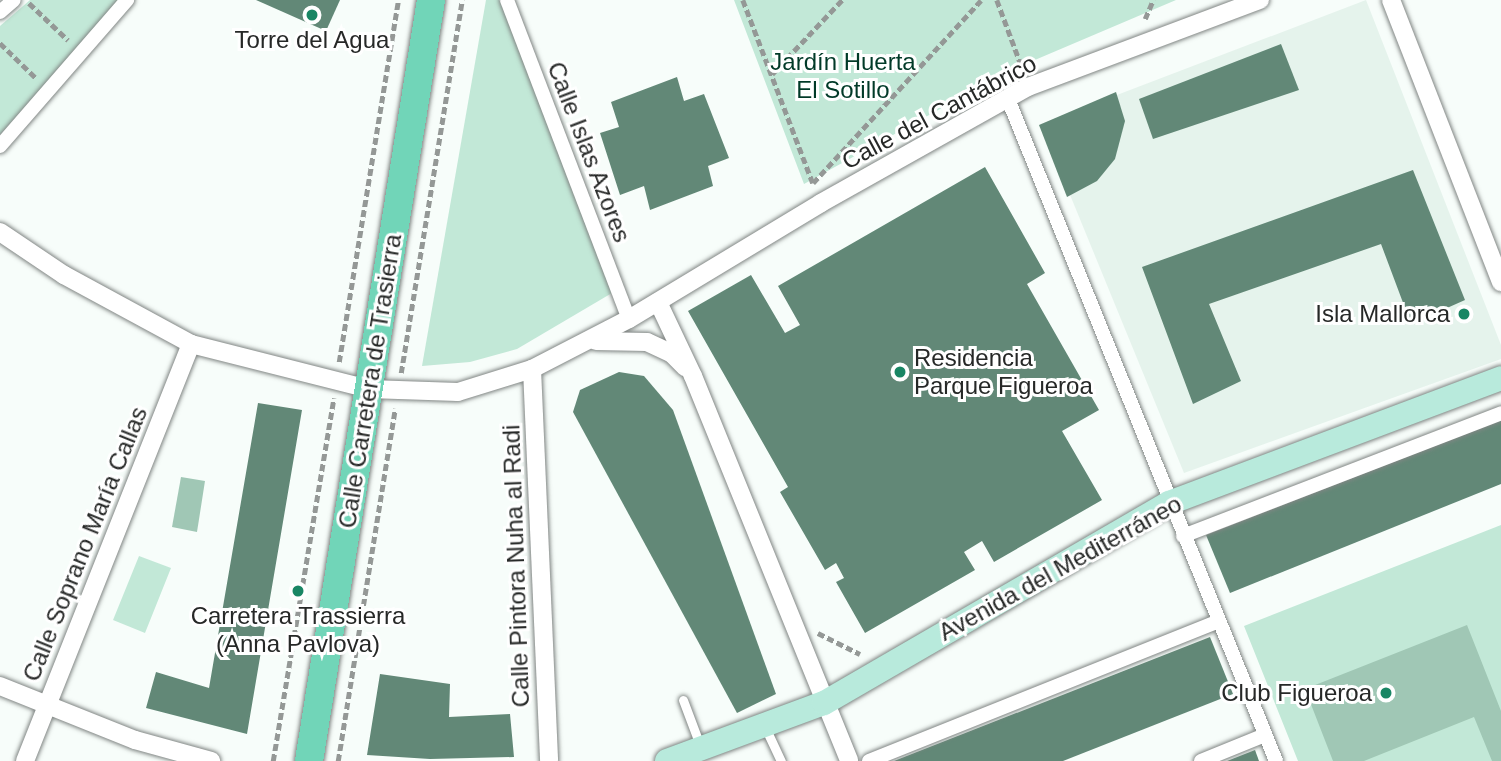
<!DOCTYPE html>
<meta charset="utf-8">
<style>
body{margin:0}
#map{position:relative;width:1501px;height:761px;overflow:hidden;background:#f7fdfa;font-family:Helvetica,sans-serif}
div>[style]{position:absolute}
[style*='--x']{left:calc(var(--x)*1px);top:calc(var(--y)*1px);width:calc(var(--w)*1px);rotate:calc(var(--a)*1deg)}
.built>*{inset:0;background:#e5f3ec}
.green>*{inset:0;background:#c2e8d7}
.water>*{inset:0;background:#a0c7b5}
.building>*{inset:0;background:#628877}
.path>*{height:4.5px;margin-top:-2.25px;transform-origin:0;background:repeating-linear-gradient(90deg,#949896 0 7px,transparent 0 10.5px)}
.roads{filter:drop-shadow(0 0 2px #818684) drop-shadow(0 0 2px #818684)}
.service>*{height:9px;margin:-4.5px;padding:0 4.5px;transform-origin:4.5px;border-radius:4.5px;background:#fff}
.pedestrian>*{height:14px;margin:-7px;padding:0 7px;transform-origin:7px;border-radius:7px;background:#fff}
.minor>*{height:18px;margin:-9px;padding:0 9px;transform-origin:9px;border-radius:9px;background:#fff}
.secondary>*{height:24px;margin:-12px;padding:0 12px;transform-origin:12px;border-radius:12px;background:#b8eadc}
.primary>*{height:28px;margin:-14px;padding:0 14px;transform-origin:14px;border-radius:14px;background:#71d5b8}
.dots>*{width:19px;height:19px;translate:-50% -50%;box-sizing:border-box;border:4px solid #fff;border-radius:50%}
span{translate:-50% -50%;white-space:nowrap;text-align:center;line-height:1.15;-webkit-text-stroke:6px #fff;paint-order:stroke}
.poi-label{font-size:24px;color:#262827}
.right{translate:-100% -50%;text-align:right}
.left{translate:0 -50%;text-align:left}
.park-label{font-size:24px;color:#013a28}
.street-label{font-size:24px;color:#262827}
</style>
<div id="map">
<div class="built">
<i style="clip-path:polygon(1366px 0,1501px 345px,1501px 359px,1184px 473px,1041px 124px)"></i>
</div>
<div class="green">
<i style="clip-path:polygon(30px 0,119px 0,0 135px,0 26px)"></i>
<i style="clip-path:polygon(486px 0,500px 0,612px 293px,517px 349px,470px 362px,422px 366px)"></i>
<i style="clip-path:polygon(734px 0,1176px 0,1009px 71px,804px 184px)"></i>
<i style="clip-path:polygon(1501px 525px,1501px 761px,1298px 761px,1244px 626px)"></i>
<i style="clip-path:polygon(139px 556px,171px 568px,145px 633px,113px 620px)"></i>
</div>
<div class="water">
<i style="clip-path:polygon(181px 477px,205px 481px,197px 532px,172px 527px)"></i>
<i style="clip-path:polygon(1467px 625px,1501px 711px,1501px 761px,1492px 761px,1474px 717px,1364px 761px,1333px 761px,1305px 689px)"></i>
</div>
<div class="building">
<i style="clip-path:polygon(256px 0,340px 0,326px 31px)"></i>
<i style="clip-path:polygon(1281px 44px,1299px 90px,1153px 139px,1139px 99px)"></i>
<i style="clip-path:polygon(677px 77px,684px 101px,704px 94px,729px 158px,708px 166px,713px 186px,650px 210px,644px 186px,620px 195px,600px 133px,619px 127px,611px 102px)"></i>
<i style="clip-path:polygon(1116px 92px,1125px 121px,1115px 159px,1097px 181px,1067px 197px,1039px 125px)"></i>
<i style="clip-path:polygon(985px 167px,1045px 273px,1027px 284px,1099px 410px,1062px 431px,1102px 500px,994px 562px,982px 541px,964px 552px,975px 570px,865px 633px,836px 582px,844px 578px,836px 563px,825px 570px,780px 492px,788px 487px,688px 311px,751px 275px,785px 333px,800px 325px,778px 286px)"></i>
<i style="clip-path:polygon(1413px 170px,1465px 300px,1411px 324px,1381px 244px,1209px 304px,1241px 381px,1193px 404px,1142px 267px)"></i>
<i style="clip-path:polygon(619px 372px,644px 376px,673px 410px,776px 694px,737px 713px,573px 412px,580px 390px)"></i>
<i style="clip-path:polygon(258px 403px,302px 410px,247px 734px,146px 708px,156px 672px,209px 688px)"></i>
<i style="clip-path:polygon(1501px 420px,1501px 484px,1230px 593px,1206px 535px)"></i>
<i style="clip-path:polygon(1210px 637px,1233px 694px,1063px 761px,894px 761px)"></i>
<i style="clip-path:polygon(380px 674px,450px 684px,449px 717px,510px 714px,514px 757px,430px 759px,367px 755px)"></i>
<i style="clip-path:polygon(1255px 750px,1259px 761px,1227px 761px)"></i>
</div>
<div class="path">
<i style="--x:743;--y:0;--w:196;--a:69.1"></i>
<i style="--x:813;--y:183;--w:248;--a:-47.4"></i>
<i style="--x:997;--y:0;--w:75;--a:69.6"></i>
<i style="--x:29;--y:3;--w:54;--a:43.5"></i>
<i style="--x:1145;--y:19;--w:21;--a:-67"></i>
<i style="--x:0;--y:43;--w:50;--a:44.2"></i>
<i style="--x:772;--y:74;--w:102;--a:-46.6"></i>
<i style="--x:339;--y:362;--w:367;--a:-80.7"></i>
<i style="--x:401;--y:373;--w:378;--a:-80.7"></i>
<i style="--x:818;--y:633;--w:47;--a:26.6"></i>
<i style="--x:273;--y:761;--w:368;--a:-80.5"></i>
<i style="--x:338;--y:761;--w:357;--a:-80.8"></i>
</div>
<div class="roads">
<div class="service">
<i style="--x:683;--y:700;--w:51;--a:69.4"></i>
<i style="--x:765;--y:727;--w:38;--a:65"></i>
</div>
<div class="pedestrian">
<i style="--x:507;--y:0;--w:342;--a:69.1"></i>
<i style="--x:0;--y:12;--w:18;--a:-41"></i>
<i style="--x:1008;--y:99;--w:714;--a:67.96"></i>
<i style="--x:0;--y:146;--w:194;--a:-49"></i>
<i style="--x:1183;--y:536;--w:341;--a:-21.1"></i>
<i style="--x:869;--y:761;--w:377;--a:-21.8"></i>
<i style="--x:1201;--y:761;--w:69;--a:-22.1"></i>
</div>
<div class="minor">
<i style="--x:1391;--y:0;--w:303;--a:68.7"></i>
<i style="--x:0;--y:232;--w:77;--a:33.9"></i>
<i style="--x:64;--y:275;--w:145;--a:28.5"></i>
<i style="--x:191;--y:344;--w:184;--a:14.2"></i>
<i style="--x:369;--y:389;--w:89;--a:1.9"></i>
<i style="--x:458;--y:392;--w:77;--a:-17.3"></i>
<i style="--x:532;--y:369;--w:109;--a:-27.3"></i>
<i style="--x:629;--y:319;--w:224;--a:-31.1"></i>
<i style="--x:821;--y:203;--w:237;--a:-29.3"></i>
<i style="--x:1028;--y:87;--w:248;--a:-20.6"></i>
<i style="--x:658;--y:302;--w:82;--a:64.7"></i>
<i style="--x:693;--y:376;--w:415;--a:67.9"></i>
<i style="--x:596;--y:341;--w:51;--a:1.1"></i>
<i style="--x:647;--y:342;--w:26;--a:25"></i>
<i style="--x:671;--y:353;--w:20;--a:45"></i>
<i style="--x:532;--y:369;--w:392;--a:87.5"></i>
<i style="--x:0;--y:686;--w:145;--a:21.8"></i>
<i style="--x:135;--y:740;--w:79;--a:15.4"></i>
<i style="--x:25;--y:761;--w:449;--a:-68.3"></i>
</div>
<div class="secondary">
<i style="--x:667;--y:761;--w:167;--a:-20.3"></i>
<i style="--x:824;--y:703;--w:399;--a:-30.1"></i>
<i style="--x:1169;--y:503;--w:355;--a:-20.6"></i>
</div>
<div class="primary">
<i style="--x:309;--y:761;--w:771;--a:-80.89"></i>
</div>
</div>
<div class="dots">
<i style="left:312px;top:15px;background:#198664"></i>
<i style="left:1464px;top:314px;background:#198664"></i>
<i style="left:900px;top:372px;background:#198664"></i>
<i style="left:298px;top:591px;background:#198664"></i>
<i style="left:1386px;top:693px;background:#198664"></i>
</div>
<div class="poi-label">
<span style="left:312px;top:40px">Torre del Agua</span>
<span class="right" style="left:1450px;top:314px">Isla Mallorca</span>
<span class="left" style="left:914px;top:372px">Residencia<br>Parque Figueroa</span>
<span style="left:298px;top:630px">Carretera Trassierra<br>(Anna Pavlova)</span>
<span class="right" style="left:1372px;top:693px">Club Figueroa</span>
</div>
<div class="park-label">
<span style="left:843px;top:76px">Jardín Huerta<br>El Sotillo</span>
</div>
<div class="street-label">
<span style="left:939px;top:112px;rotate:-28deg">Calle del Cantábrico</span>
<span style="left:589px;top:152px;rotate:69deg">Calle Islas Azores</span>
<span style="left:370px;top:381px;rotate:-81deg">Calle Carretera de Trasierra</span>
<span style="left:85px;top:544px;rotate:-68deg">Calle Soprano María Callas</span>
<span style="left:516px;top:566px;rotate:-92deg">Calle Pintora Nuha al Radi</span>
<span style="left:1060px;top:568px;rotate:-29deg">Avenida del Mediterráneo</span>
</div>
</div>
